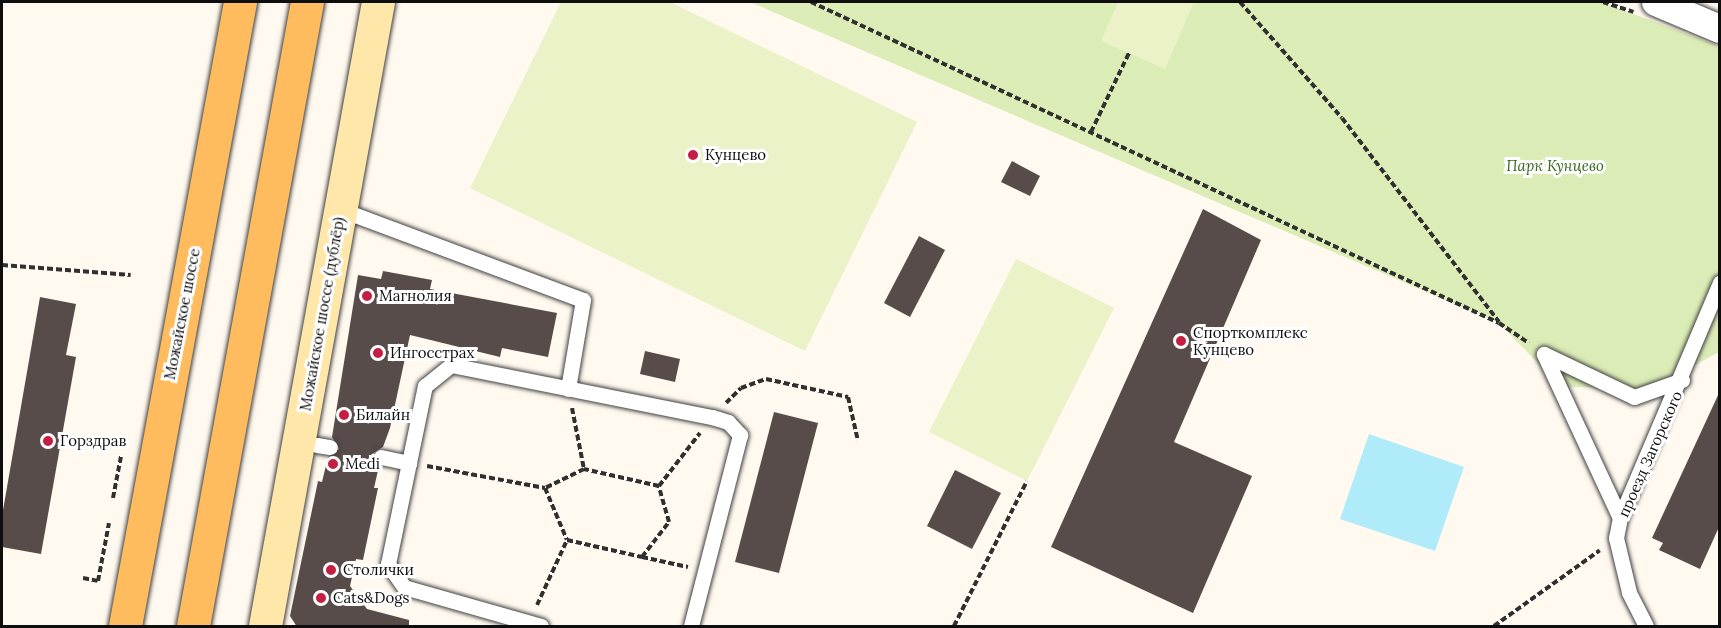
<!DOCTYPE html>
<meta charset="utf-8">
<style>
body{margin:0}
#map{position:relative;width:1721px;height:628px;overflow:hidden;background:#fff9ef;font-family:Lora,serif}
div>[style]{position:absolute}
[style*='--x']{left:calc(var(--x)*1px);top:calc(var(--y)*1px);width:calc(var(--w)*1px);rotate:calc(var(--a)*1deg)}
.green>*{inset:0;background:#dbecb6}
.pitch>*{inset:0;background:#ebf2c8}
.water>*{inset:0;background:#b0ebf9}
.building>*{inset:0;background:#574c4a}
.path>*{height:4px;margin-top:-2px;transform-origin:0;background:repeating-linear-gradient(90deg,#303030 0 6px,transparent 0 9px)}
.roads{filter:drop-shadow(0 0 2px #414141) drop-shadow(0 0 2px #414141)}
.lane>*{height:15px;margin:-7.5px;padding:0 7.5px;transform-origin:7.5px;border-radius:7.5px;background:#fff}
.street>*{height:28px;margin:-14px;padding:0 14px;transform-origin:14px;border-radius:14px;background:#fff}
.secondary>*{height:33px;margin:-16.5px;padding:0 16.5px;transform-origin:16.5px;border-radius:16.5px;background:#ffe7aa}
.primary>*{height:33px;margin:-16.5px;padding:0 16.5px;transform-origin:16.5px;border-radius:16.5px;background:#ffbc5f}
.dots>*{width:16px;height:16px;translate:-50% -50%;box-sizing:border-box;border:3px solid #fff;border-radius:50%}
span{translate:-50% -50%;white-space:nowrap;text-align:center;line-height:1.15;-webkit-text-stroke:6px #fff;paint-order:stroke}
.poi-label{font-size:15px;color:#0e0e0e}
.left{translate:0 -50%;text-align:left}
.park-label{font-size:15px;color:#38691a;font-style:italic}
.street-label{font-size:15px;color:#0e0e0e}
.frame{position:absolute;inset:0;border:3px solid #0e0e0e;pointer-events:none}
</style>
<div id="map">
<div class="green">
<i style="clip-path:polygon(750px 2px,1601px 2px,1719px 46px,1719px 352px,1652px 388px,1561px 387px,1499px 323px)"></i>
</div>
<div class="pitch">
<i style="clip-path:polygon(561px 2px,670px 2px,917px 122px,805px 351px,470px 188px)"></i>
<i style="clip-path:polygon(1118px 2px,1194px 2px,1165px 69px,1101px 41px)"></i>
<i style="clip-path:polygon(1016px 259px,1114px 308px,1027px 481px,929px 432px)"></i>
</div>
<div class="water">
<i style="clip-path:polygon(1369px 434px,1464px 467px,1435px 551px,1340px 519px)"></i>
</div>
<div class="building">
<i style="clip-path:polygon(1012px 161px,1040px 176px,1030px 196px,1001px 182px)"></i>
<i style="clip-path:polygon(1203px 209px,1261px 240px,1174px 442px,1252px 476px,1193px 613px,1051px 547px)"></i>
<i style="clip-path:polygon(919px 236px,945px 250px,910px 317px,884px 303px)"></i>
<i style="clip-path:polygon(383px 271px,432px 280px,430px 289px,557px 313px,548px 357px,502px 348px,500px 357px,410px 335px,390px 428px,383px 447px,372px 454px,379px 466px,374px 488px,378px 488px,363px 560px,356px 559px,350px 586px,367px 609px,409px 620px,409px 627px,297px 627px,290px 616px,318px 481px,322px 482px,328px 457px,339px 449px,332px 437px,358px 275px,381px 279px)"></i>
<i style="clip-path:polygon(40px 297px,76px 304px,66px 355px,76px 357px,41px 554px,2px 547px,2px 516px)"></i>
<i style="clip-path:polygon(645px 351px,680px 359px,675px 382px,640px 374px)"></i>
<i style="clip-path:polygon(1719px 393px,1719px 527px,1700px 569px,1659px 550px,1663px 543px,1652px 538px)"></i>
<i style="clip-path:polygon(774px 412px,818px 423px,779px 573px,735px 562px)"></i>
<i style="clip-path:polygon(955px 470px,1001px 493px,972px 549px,927px 526px)"></i>
</div>
<div class="path">
<i style="--x:811;--y:2;--w:759;--a:25.01"></i>
<i style="--x:1499;--y:323;--w:36;--a:34"></i>
<i style="--x:1240;--y:2;--w:154;--a:48.7"></i>
<i style="--x:1342;--y:118;--w:257;--a:52.4"></i>
<i style="--x:1603;--y:2;--w:32;--a:18"></i>
<i style="--x:1091;--y:132;--w:88;--a:-64.3"></i>
<i style="--x:2;--y:265;--w:129;--a:4.4"></i>
<i style="--x:726;--y:403;--w:21;--a:-45"></i>
<i style="--x:741;--y:388;--w:27;--a:-20"></i>
<i style="--x:766;--y:379;--w:84;--a:12.4"></i>
<i style="--x:848;--y:397;--w:45;--a:77.2"></i>
<i style="--x:572;--y:408;--w:62;--a:78.9"></i>
<i style="--x:427;--y:466;--w:120;--a:10.6"></i>
<i style="--x:545;--y:488;--w:56;--a:67.1"></i>
<i style="--x:567;--y:540;--w:77;--a:12.8"></i>
<i style="--x:642;--y:557;--w:44;--a:-52.4"></i>
<i style="--x:669;--y:522;--w:37;--a:-106"></i>
<i style="--x:659;--y:486;--w:77;--a:-167.2"></i>
<i style="--x:584;--y:469;--w:43;--a:154"></i>
<i style="--x:659;--y:486;--w:67;--a:-52.3"></i>
<i style="--x:113;--y:498;--w:43;--a:-79.2"></i>
<i style="--x:642;--y:557;--w:47;--a:12.3"></i>
<i style="--x:83;--y:578;--w:15;--a:11"></i>
<i style="--x:98;--y:581;--w:59;--a:-79.3"></i>
<i style="--x:537;--y:605;--w:72;--a:-65.2"></i>
<i style="--x:954;--y:626;--w:162;--a:-63.3"></i>
<i style="--x:1494;--y:626;--w:130;--a:-35.6"></i>
</div>
<div class="roads">
<div class="lane">
<i style="--x:342;--y:210;--w:257;--a:20.5"></i>
<i style="--x:583;--y:300;--w:90;--a:99.6"></i>
<i style="--x:317;--y:445;--w:13;--a:9"></i>
<i style="--x:381;--y:457;--w:29;--a:12"></i>
<i style="--x:1620;--y:518;--w:181;--a:-114.9"></i>
<i style="--x:1544;--y:354;--w:100;--a:25.5"></i>
<i style="--x:1634;--y:397;--w:51;--a:-19.5"></i>
<i style="--x:541;--y:626;--w:142;--a:-164.1"></i>
<i style="--x:404;--y:587;--w:28;--a:-125"></i>
<i style="--x:388;--y:564;--w:182;--a:-78.3"></i>
<i style="--x:425;--y:386;--w:33;--a:-39"></i>
<i style="--x:451;--y:365;--w:266;--a:11.3"></i>
<i style="--x:712;--y:417;--w:17;--a:17"></i>
<i style="--x:728;--y:422;--w:18;--a:47"></i>
<i style="--x:740;--y:435;--w:197;--a:104.4"></i>
<i style="--x:1646;--y:626;--w:38;--a:-117"></i>
<i style="--x:1629;--y:592;--w:56;--a:-103.5"></i>
<i style="--x:1616;--y:538;--w:20;--a:-79"></i>
<i style="--x:1620;--y:518;--w:256;--a:-67"></i>
</div>
<div class="street">
<i style="--x:1656;--y:2;--w:69;--a:22.9"></i>
</div>
<div class="secondary">
<i style="--x:265;--y:626;--w:634;--a:-79.74"></i>
</div>
<div class="primary">
<i style="--x:125;--y:626;--w:635;--a:-79.56"></i>
<i style="--x:193;--y:626;--w:634;--a:-79.65"></i>
</div>
</div>
<div class="dots">
<i style="left:693px;top:155px;background:#c51e43"></i>
<i style="left:367px;top:296px;background:#c51e43"></i>
<i style="left:1181px;top:341px;background:#c51e43"></i>
<i style="left:378px;top:353px;background:#c51e43"></i>
<i style="left:344px;top:415px;background:#c51e43"></i>
<i style="left:48px;top:441px;background:#c51e43"></i>
<i style="left:333px;top:464px;background:#c51e43"></i>
<i style="left:331px;top:570px;background:#c51e43"></i>
<i style="left:321px;top:598px;background:#c51e43"></i>
</div>
<div class="poi-label">
<span class="left" style="left:705px;top:155px">Кунцево</span>
<span class="left" style="left:379px;top:296px">Магнолия</span>
<span class="left" style="left:1193px;top:341px">Спорткомплекс<br>Кунцево</span>
<span class="left" style="left:390px;top:353px">Ингосстрах</span>
<span class="left" style="left:356px;top:415px">Билайн</span>
<span class="left" style="left:60px;top:441px">Горздрав</span>
<span class="left" style="left:345px;top:464px">Medi</span>
<span class="left" style="left:343px;top:570px">Столички</span>
<span class="left" style="left:333px;top:598px">Cats&amp;Dogs</span>
</div>
<div class="park-label">
<span style="left:1555px;top:166px">Парк Кунцево</span>
</div>
<div class="street-label">
<span style="left:182px;top:314px;rotate:-79deg">Можайское шоссе</span>
<span style="left:322px;top:314px;rotate:-80deg">Можайское шоссе (дублёр)</span>
<span style="left:1650px;top:454px;rotate:-66deg">проезд Загорского</span>
</div>
<div class="frame"></div>
</div>
